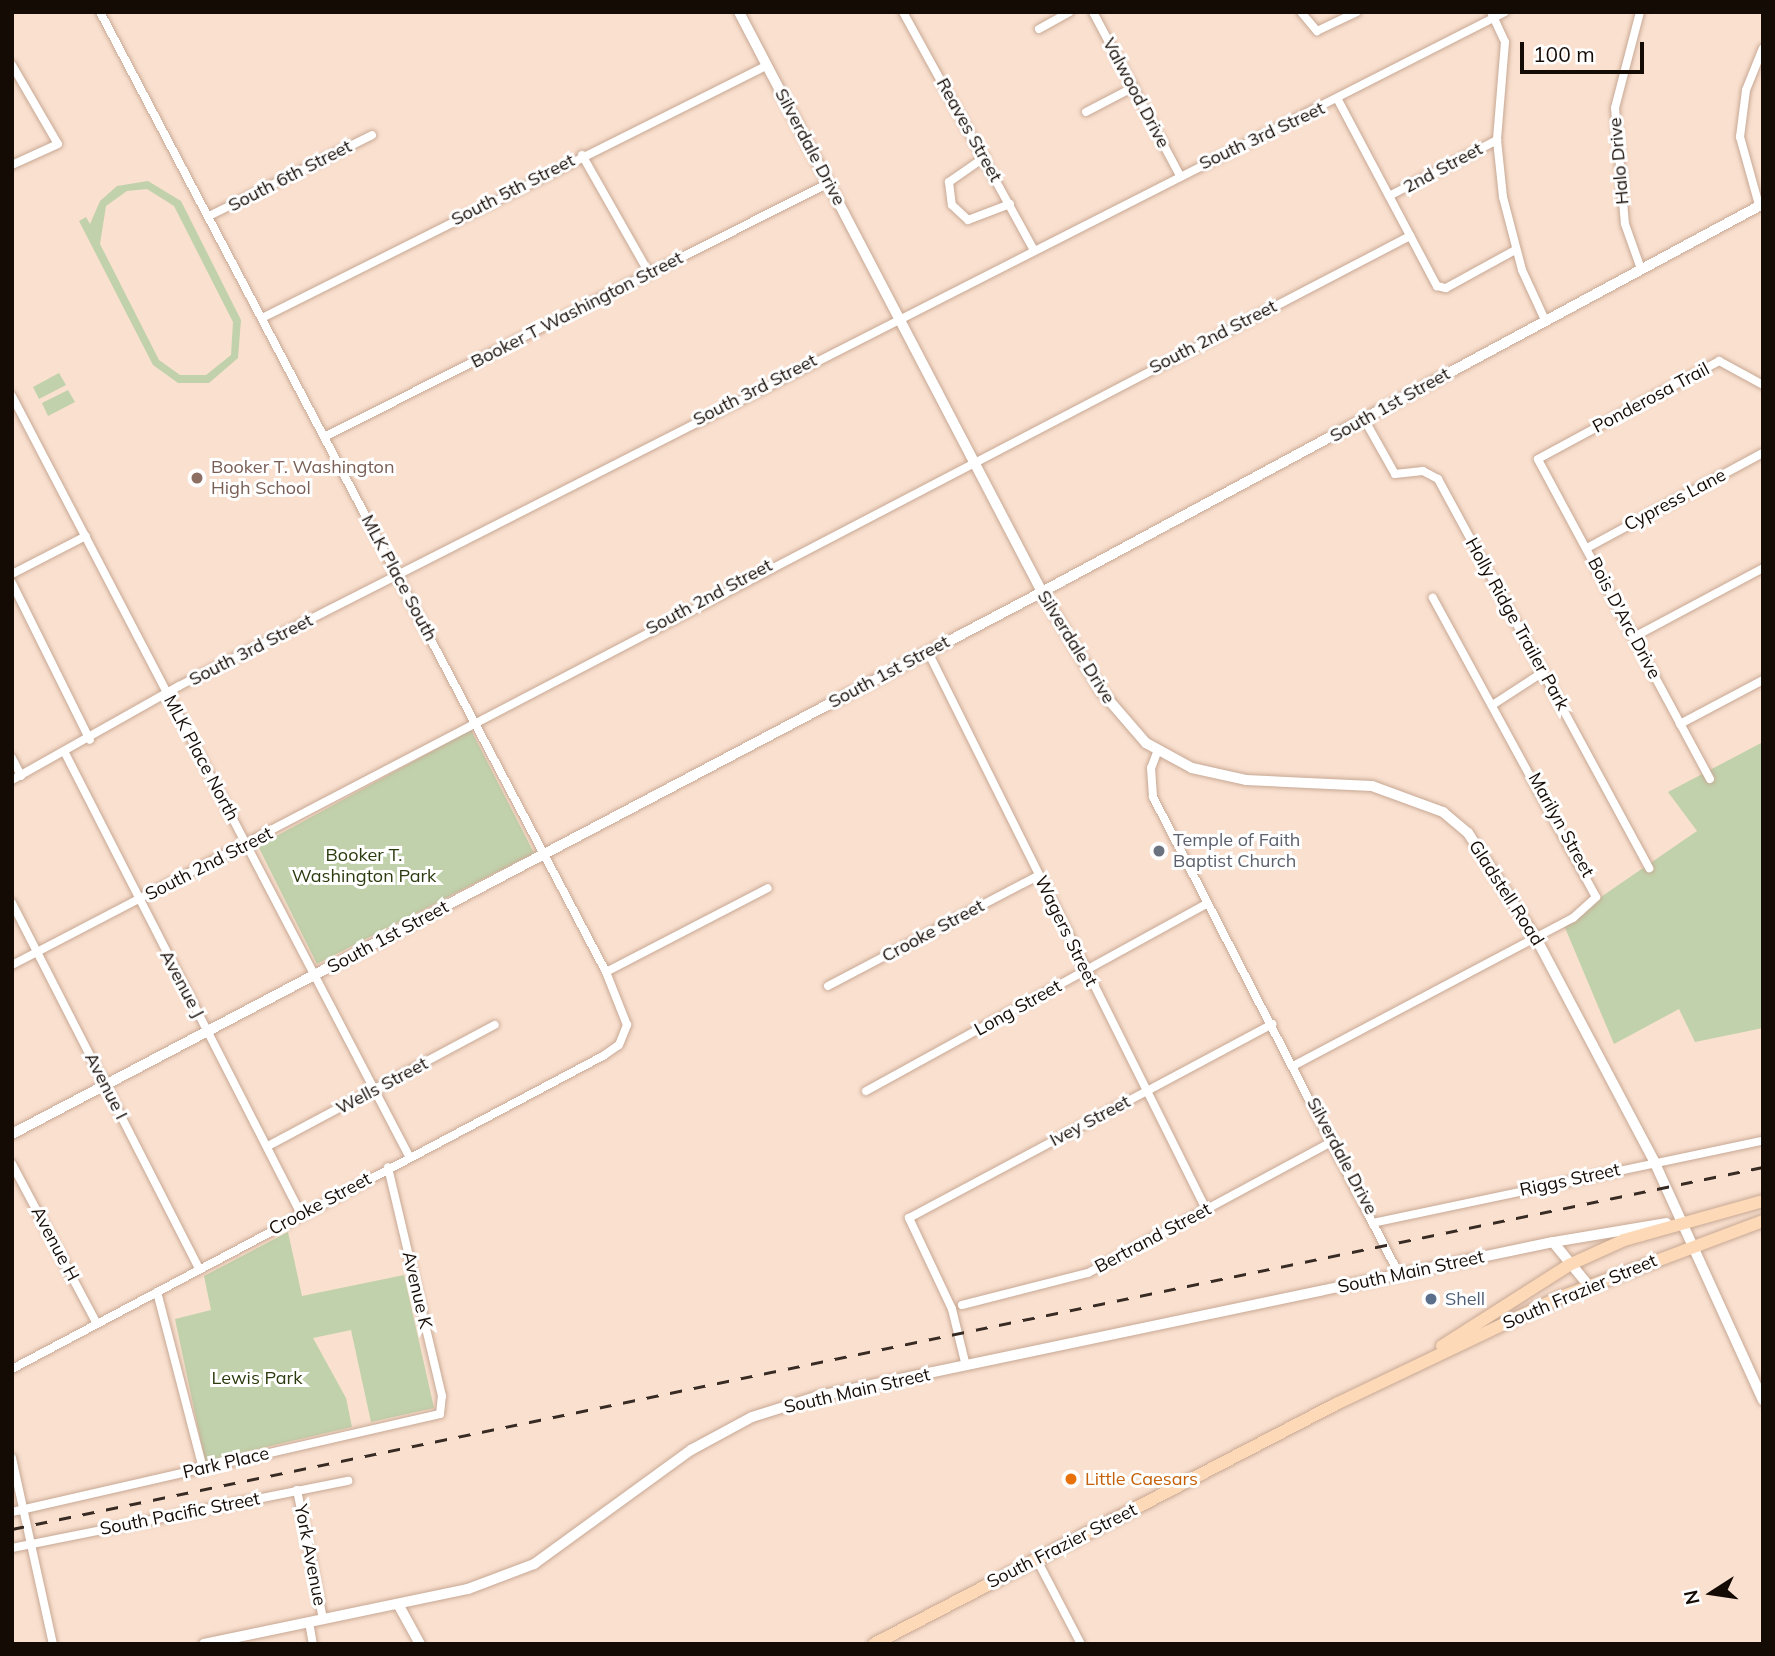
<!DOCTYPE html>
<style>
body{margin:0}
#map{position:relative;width:1775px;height:1656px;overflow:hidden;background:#fae0cf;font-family:Mulish,sans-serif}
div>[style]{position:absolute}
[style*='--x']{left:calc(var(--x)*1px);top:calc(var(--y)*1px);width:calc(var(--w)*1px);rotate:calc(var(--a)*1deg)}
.green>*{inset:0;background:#c1d1ab}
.roads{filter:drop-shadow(0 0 2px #c7a894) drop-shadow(0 0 2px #c7a894)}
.minor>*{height:8px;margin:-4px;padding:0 4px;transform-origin:4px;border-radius:4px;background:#fff}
.tertiary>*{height:10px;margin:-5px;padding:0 5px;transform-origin:5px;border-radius:5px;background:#fff}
.primary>*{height:12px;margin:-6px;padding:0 6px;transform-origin:6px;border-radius:6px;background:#fdd9b7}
.rail>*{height:2.5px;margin-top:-1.25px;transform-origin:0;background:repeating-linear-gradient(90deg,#382b24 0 12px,transparent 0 24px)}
.dots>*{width:19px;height:19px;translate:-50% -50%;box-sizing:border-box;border:4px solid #fff;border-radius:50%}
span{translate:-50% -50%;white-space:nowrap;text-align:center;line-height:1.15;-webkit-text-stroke:6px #fff;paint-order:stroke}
.street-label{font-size:18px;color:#150b05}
.education-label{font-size:18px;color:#785e54}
.left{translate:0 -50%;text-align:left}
.worship-label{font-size:18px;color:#5b616d}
.park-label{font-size:18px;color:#2b3b0d}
.service-label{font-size:18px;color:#4e5e75}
.food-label{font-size:18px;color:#c56008}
.frame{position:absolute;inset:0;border:14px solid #150b05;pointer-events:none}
.north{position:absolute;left:1677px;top:1558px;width:70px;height:70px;-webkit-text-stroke:5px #fff;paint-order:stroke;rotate:258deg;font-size:19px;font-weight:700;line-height:28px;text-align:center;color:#150b05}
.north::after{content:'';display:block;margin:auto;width:24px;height:32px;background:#150b05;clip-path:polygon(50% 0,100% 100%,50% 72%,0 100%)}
.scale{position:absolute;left:1520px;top:42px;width:124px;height:32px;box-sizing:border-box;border:4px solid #150b05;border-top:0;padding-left:9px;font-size:21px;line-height:24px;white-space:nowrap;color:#150b05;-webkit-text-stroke:5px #fff;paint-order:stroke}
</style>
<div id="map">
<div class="green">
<i style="clip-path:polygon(evenodd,148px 181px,181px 201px,241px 320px,238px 358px,209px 383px,178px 383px,153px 365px,79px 221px,86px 217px,90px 224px,100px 201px,117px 186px,148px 181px,147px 189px,174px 206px,233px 322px,231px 355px,206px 375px,180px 375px,159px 360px,100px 244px,106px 206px,127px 191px,147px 189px)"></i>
<i style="clip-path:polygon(59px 373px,66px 385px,39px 399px,33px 387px)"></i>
<i style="clip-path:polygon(68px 390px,75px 402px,48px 416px,42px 403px)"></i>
<i style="clip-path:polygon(471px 730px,534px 853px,317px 964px,258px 846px)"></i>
<i style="clip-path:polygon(1763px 742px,1763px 1028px,1695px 1042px,1679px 1009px,1614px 1044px,1563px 923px,1697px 831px,1668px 792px)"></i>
<i style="clip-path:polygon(288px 1232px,302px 1296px,404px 1275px,434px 1408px,371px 1422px,351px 1330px,313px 1338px,346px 1398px,352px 1427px,205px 1461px,175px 1319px,211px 1310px,204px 1276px)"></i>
</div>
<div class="roads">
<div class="minor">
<i style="--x:903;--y:12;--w:269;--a:61.2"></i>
<i style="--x:1093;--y:12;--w:183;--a:62"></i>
<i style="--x:1301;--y:12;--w:25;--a:50"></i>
<i style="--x:1317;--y:31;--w:44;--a:-25.4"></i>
<i style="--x:1491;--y:12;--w:33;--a:65"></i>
<i style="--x:1505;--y:42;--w:98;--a:94.7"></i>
<i style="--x:1497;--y:140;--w:57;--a:84"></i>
<i style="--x:1503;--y:197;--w:75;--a:75.4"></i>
<i style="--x:1522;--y:270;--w:55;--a:65.3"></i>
<i style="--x:1640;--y:12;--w:99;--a:104.6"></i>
<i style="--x:1615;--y:108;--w:116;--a:85.1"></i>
<i style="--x:1625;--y:224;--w:48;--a:70.4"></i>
<i style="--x:1039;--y:29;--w:35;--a:-29"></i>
<i style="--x:12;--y:65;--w:91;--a:59.8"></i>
<i style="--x:58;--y:144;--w:51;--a:155.5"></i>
<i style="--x:1338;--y:100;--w:211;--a:62"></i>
<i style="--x:1437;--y:286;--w:9;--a:13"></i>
<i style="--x:1446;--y:288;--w:79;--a:-28.8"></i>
<i style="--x:1086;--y:112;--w:54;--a:-27.5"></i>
<i style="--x:582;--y:155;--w:136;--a:60.4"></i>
<i style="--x:985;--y:157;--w:44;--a:145.2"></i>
<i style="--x:949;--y:182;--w:23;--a:83"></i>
<i style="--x:952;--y:205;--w:22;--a:43"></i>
<i style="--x:968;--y:220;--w:45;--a:-20.9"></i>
<i style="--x:1389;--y:196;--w:122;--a:-27.4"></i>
<i style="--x:1759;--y:205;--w:71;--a:-105.6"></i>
<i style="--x:1740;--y:137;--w:47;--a:-82.7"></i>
<i style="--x:1746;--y:90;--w:45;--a:-68"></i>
<i style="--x:209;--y:216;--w:182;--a:-26.4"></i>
<i style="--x:262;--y:318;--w:563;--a:-26.57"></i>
<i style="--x:12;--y:396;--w:857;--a:62.42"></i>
<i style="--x:1364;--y:419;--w:63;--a:60.6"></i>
<i style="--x:1395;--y:474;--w:28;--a:-6"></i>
<i style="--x:1423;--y:471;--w:17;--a:28"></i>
<i style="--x:1438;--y:479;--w:443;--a:61.5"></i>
<i style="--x:324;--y:437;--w:565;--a:-26.7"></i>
<i style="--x:1587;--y:548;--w:200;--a:-28.4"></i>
<i style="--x:12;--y:574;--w:83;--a:-27.2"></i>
<i style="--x:12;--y:583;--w:175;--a:63.6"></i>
<i style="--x:1634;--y:637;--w:146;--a:-28.1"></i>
<i style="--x:928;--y:652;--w:623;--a:63.48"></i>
<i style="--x:1494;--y:704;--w:59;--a:-33.1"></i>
<i style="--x:1680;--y:724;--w:94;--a:-27.9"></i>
<i style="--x:1158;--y:750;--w:19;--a:111"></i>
<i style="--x:1151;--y:768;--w:29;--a:86"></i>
<i style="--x:1153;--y:797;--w:537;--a:62.72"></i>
<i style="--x:65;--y:753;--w:518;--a:62.89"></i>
<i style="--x:12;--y:758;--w:20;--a:63"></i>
<i style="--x:1710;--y:779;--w:363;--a:-118.3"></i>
<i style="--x:1538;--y:459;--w:206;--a:-28.4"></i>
<i style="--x:1719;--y:361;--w:50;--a:28.6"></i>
<i style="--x:12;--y:780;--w:192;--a:-29.4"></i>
<i style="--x:179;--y:686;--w:1487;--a:-26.94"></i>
<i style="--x:12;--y:903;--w:411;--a:62.9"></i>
<i style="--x:12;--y:965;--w:1577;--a:-27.54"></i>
<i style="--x:606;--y:972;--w:182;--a:-27.4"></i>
<i style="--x:828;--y:986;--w:238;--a:-27.7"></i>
<i style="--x:1293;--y:1066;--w:317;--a:-27.9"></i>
<i style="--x:1573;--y:918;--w:31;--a:-42"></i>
<i style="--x:1596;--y:897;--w:341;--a:-118.6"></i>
<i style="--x:866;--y:1091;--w:388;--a:-28.8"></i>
<i style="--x:268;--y:1146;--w:257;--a:-28.1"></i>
<i style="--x:12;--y:1164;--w:181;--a:62"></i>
<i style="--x:1377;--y:1222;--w:394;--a:-11.9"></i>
<i style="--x:157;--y:1292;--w:182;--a:75.4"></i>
<i style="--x:962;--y:1305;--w:130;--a:-14.3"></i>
<i style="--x:1088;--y:1273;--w:278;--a:-28.3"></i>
<i style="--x:966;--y:1366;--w:59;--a:-103.8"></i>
<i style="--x:952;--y:1309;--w:101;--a:-115.3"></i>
<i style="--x:909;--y:1218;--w:412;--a:-28.1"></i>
<i style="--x:12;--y:1369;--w:669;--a:-27.91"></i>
<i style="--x:603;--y:1056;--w:19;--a:-35"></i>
<i style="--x:619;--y:1045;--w:22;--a:-68"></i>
<i style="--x:627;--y:1025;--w:57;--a:-111.6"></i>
<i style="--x:606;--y:972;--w:1085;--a:-117.79"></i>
<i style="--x:12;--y:1458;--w:190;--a:77.6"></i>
<i style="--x:297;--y:1490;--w:132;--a:78.6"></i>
<i style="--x:12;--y:1512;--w:439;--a:-12.9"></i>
<i style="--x:440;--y:1414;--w:18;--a:-84"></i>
<i style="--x:442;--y:1396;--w:235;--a:-103.3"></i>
<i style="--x:12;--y:1548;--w:343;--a:-11.3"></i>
<i style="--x:1037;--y:1560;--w:95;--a:62.4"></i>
<i style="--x:309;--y:1622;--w:22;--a:80"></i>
</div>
<div class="tertiary">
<i style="--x:739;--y:12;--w:654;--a:62.42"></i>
<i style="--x:1042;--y:592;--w:115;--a:59.2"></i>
<i style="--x:1101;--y:691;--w:69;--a:49.1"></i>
<i style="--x:1146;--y:743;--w:52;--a:28.5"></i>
<i style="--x:1192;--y:768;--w:55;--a:12.5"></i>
<i style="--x:1246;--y:780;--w:126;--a:2.7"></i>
<i style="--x:1372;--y:786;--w:76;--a:20.1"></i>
<i style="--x:1443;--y:812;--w:33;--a:40"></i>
<i style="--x:1468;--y:833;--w:125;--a:57.1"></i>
<i style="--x:1536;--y:938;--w:252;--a:62.1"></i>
<i style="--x:1654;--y:1161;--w:263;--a:65.5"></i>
<i style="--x:12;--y:1134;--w:1164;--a:-27.75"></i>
<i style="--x:1042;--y:592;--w:819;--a:-28.29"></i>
<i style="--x:1553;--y:1242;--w:115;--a:-9.5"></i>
<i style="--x:398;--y:1604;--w:46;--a:61.2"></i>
<i style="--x:204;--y:1644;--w:270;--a:-11.8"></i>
<i style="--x:468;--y:1589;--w:71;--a:-20.7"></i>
<i style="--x:534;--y:1564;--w:194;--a:-36"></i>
<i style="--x:691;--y:1450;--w:69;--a:-28.4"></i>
<i style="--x:752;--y:1417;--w:70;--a:-17.4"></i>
<i style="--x:819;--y:1396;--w:750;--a:-11.85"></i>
<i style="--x:1553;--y:1242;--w:57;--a:50.7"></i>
</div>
<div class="primary">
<i style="--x:1442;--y:1346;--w:151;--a:-32.5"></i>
<i style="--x:1569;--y:1265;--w:60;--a:-24.4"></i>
<i style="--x:1624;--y:1240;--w:144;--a:-15.7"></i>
<i style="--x:874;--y:1644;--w:521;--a:-27.45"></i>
<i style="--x:1336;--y:1404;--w:246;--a:-25.5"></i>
<i style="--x:1558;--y:1298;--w:219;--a:-20.6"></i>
</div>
</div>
<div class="rail">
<i style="--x:12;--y:1529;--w:1788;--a:-11.68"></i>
</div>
<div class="dots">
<i style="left:197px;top:478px;background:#8d6e63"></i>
<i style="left:1159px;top:851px;background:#6b7280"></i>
<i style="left:1431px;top:1299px;background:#5c6f8a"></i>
<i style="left:1071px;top:1479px;background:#e8710a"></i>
</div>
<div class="street-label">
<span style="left:1136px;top:93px;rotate:62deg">Valwood Drive</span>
<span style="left:969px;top:130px;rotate:61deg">Reaves Street</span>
<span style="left:1262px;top:136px;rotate:-25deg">South 3rd Street</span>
<span style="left:810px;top:147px;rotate:62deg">Silverdale Drive</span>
<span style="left:1619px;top:161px;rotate:-95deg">Halo Drive</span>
<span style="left:1443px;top:168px;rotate:-28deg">2nd Street</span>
<span style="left:290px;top:176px;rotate:-27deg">South 6th Street</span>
<span style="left:513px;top:190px;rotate:-27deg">South 5th Street</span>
<span style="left:577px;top:310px;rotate:-27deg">Booker T Washington Street</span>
<span style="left:1213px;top:337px;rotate:-27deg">South 2nd Street</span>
<span style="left:755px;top:390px;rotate:-27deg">South 3rd Street</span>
<span style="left:1651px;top:398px;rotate:-28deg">Ponderosa Trail</span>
<span style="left:1390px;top:405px;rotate:-29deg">South 1st Street</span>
<span style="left:1675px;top:500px;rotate:-28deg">Cypress Lane</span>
<span style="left:399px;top:578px;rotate:62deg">MLK Place South</span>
<span style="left:709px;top:597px;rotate:-28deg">South 2nd Street</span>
<span style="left:1624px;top:618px;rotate:62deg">Bois D'Arc Drive</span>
<span style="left:1517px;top:624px;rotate:61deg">Holly Ridge Trailer Park</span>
<span style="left:1076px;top:647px;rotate:58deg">Silverdale Drive</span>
<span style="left:251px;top:650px;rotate:-27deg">South 3rd Street</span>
<span style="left:889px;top:672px;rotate:-28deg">South 1st Street</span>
<span style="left:201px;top:758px;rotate:62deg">MLK Place North</span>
<span style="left:1561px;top:825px;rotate:61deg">Marilyn Street</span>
<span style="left:209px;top:864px;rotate:-27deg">South 2nd Street</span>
<span style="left:1506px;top:893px;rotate:57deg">Gladstell Road</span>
<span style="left:933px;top:931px;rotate:-28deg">Crooke Street</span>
<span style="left:1066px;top:931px;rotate:64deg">Wagers Street</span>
<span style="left:388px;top:937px;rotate:-28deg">South 1st Street</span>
<span style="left:182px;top:984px;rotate:62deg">Avenue J</span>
<span style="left:1018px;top:1008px;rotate:-29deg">Long Street</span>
<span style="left:106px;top:1086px;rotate:63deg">Avenue I</span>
<span style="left:382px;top:1086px;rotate:-28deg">Wells Street</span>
<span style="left:1090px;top:1121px;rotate:-28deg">Ivey Street</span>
<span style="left:1342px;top:1156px;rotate:62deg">Silverdale Drive</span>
<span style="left:1570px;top:1180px;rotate:-12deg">Riggs Street</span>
<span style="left:320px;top:1204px;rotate:-28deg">Crooke Street</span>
<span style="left:1153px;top:1238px;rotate:-28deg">Bertrand Street</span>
<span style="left:55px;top:1244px;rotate:62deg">Avenue H</span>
<span style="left:1411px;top:1272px;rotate:-12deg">South Main Street</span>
<span style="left:417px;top:1290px;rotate:77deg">Avenue K</span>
<span style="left:1580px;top:1292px;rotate:-23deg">South Frazier Street</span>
<span style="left:857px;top:1391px;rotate:-13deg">South Main Street</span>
<span style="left:226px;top:1463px;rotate:-13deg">Park Place</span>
<span style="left:180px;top:1514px;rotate:-11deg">South Pacific Street</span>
<span style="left:1062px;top:1546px;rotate:-27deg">South Frazier Street</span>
<span style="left:310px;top:1555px;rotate:79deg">York Avenue</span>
</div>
<div class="education-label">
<span class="left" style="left:211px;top:478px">Booker T. Washington<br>High School</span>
</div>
<div class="worship-label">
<span class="left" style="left:1173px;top:851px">Temple of Faith<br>Baptist Church</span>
</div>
<div class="park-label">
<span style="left:364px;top:866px">Booker T.<br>Washington Park</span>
<span style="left:257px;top:1378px">Lewis Park</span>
</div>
<div class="service-label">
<span class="left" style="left:1445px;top:1299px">Shell</span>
</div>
<div class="food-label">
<span class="left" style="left:1085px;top:1479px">Little Caesars</span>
</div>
<div class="frame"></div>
<div class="north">N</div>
<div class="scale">100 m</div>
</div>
